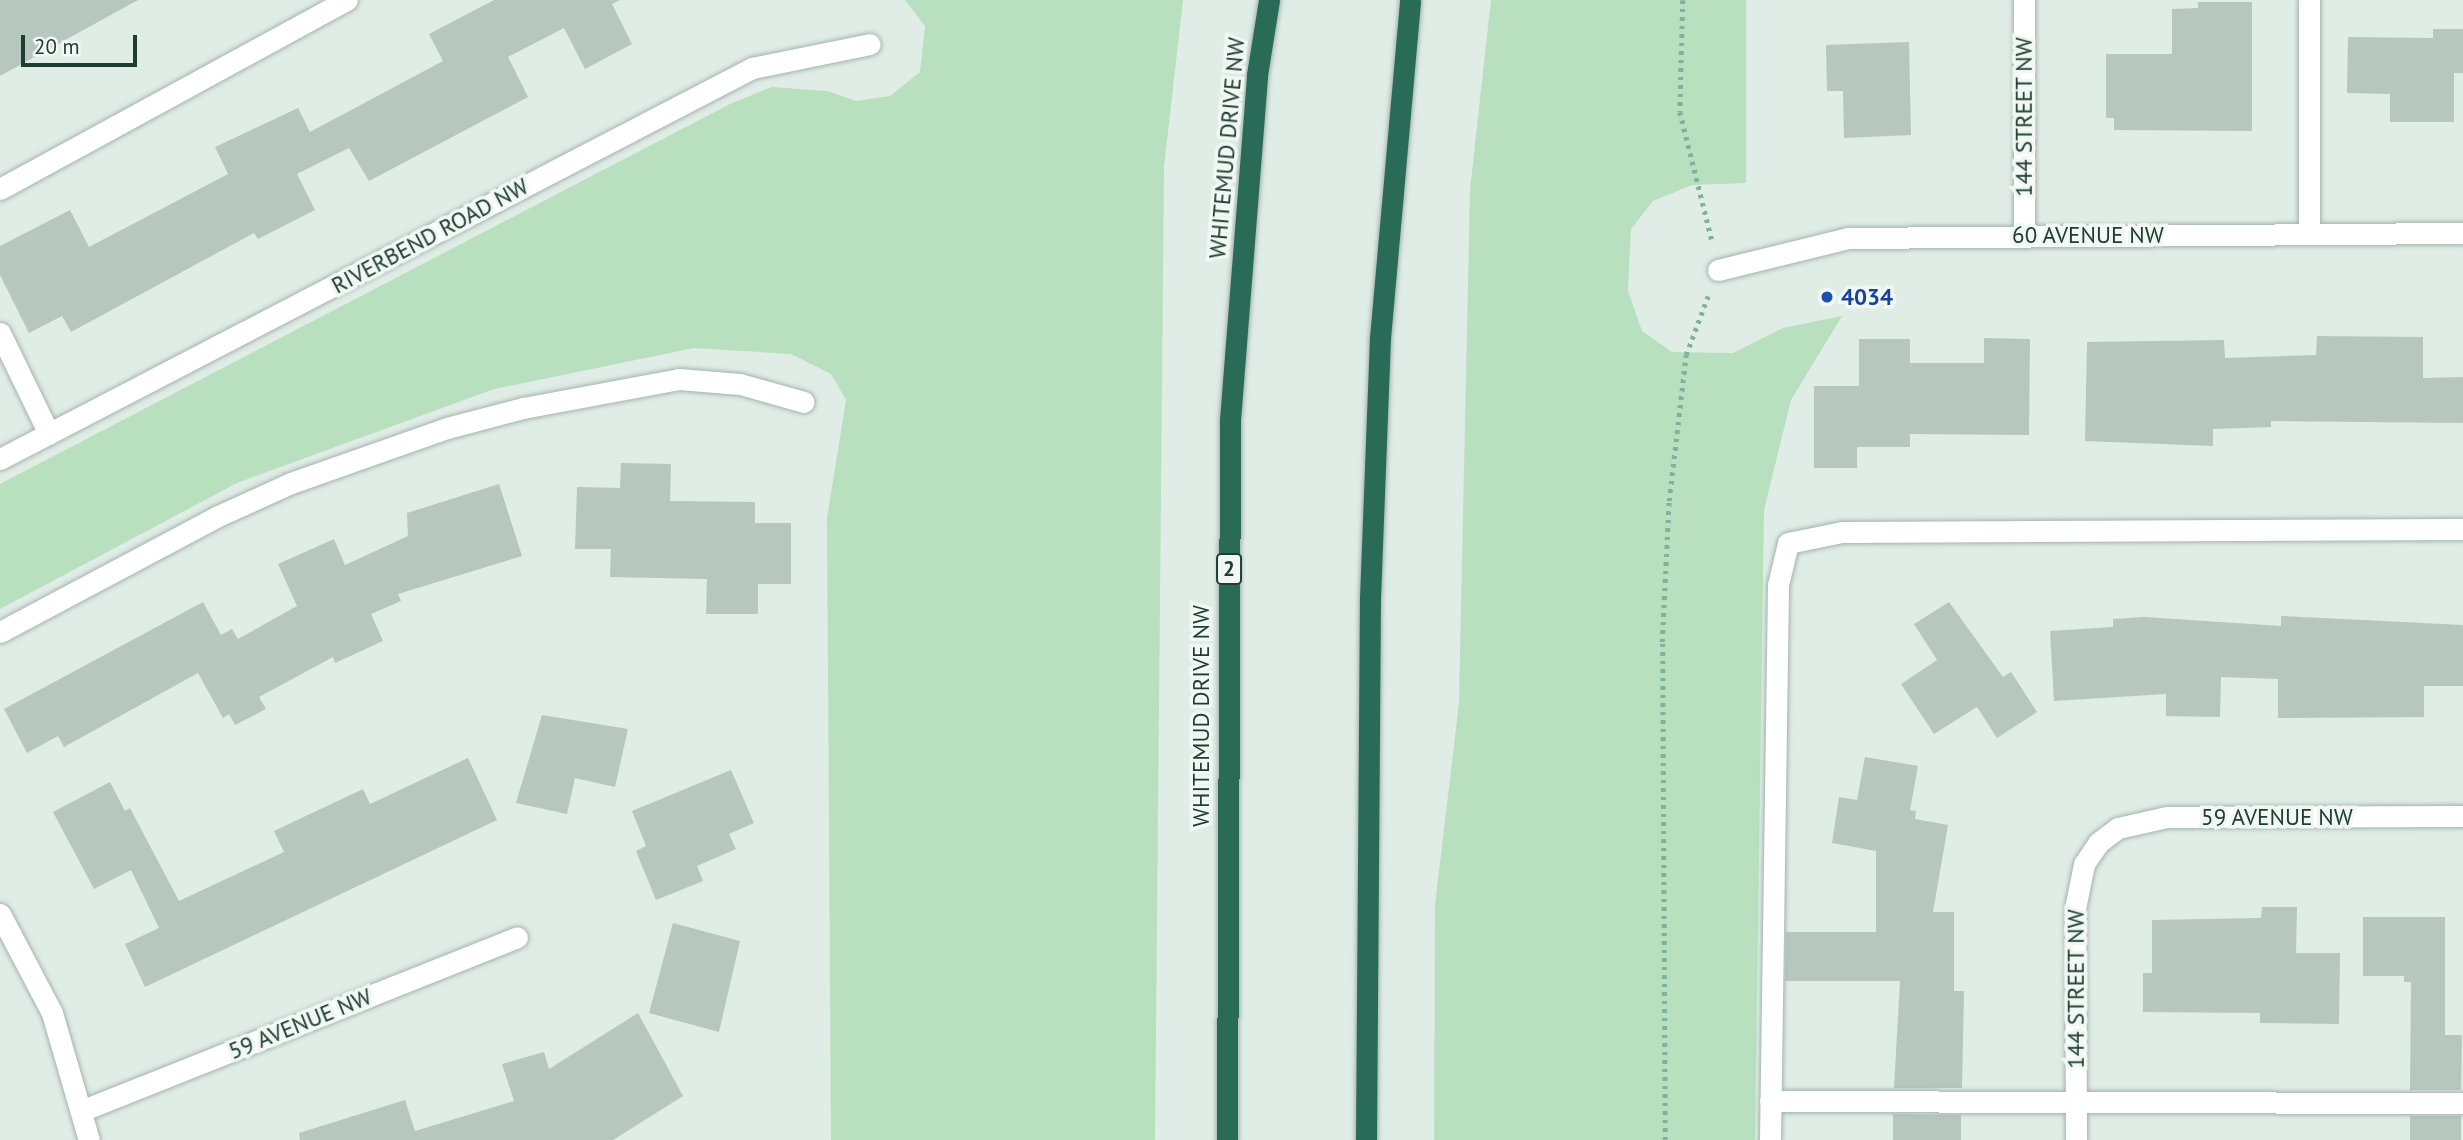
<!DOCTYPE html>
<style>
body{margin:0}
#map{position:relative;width:2463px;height:1140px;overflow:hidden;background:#e0ece6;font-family:"PT Sans",sans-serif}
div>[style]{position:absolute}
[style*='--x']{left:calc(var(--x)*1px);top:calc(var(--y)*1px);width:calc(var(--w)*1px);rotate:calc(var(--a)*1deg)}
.green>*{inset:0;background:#b8dfbe}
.building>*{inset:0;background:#b5c7be}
.path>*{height:4.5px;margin-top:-2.25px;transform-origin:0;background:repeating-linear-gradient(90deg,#7fb29d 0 3.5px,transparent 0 8.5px)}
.roads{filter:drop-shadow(0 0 2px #a3b4ad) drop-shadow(0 0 2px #a3b4ad)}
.lane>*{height:21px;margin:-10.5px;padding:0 10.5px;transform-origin:10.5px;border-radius:10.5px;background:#fff}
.street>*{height:21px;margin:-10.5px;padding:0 10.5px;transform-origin:10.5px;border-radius:10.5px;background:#fff}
.secondary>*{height:21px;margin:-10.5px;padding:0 10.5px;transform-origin:10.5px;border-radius:10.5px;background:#fff}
.highway>*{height:21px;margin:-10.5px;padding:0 10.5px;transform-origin:10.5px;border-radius:10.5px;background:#2a6b57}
.dots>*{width:19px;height:19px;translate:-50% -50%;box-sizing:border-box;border:4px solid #f1f8f4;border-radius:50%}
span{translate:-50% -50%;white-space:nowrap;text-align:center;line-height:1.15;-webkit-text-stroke:7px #f1f8f4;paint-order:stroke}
.shield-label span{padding:2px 5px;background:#f1f8f4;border:2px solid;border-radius:5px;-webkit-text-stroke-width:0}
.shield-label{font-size:21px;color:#203d33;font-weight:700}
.street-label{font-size:23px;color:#203d33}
.transit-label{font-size:23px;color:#164399;font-weight:700}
.left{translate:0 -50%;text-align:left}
.scale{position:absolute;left:21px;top:35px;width:116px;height:32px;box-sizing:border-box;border:4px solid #203d33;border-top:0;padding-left:9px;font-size:21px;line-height:24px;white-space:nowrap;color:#203d33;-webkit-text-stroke:5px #f1f8f4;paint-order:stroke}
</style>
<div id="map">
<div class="green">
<i style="clip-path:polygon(905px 0,1183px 0,1164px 167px,1155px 1140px,831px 1140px,827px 518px,846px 400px,831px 374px,791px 354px,694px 348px,494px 389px,237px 483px,0 609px,0 484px,732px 103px,772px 87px,827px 91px,856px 101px,890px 96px,920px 72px,925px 26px)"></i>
<i style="clip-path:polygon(1491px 0,1746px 0,1746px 183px,1692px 185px,1653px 201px,1631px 229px,1628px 291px,1642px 331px,1672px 352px,1733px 353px,1783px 328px,1842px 316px,1791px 400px,1764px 510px,1755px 1140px,1434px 1140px,1435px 905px,1459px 703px,1470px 190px)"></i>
</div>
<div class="building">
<i style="clip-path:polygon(0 0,138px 0,0 76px)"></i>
<i style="clip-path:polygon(494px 0,620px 0,612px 4px,632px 44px,585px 69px,564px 28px,508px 57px,528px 97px,369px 181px,349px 148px,297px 174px,315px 210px,258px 239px,254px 233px,71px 332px,62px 316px,29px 333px,0 275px,0 246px,70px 210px,89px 247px,228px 174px,215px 147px,298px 108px,310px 132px,443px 61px,429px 34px)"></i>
<i style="clip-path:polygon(2198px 2px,2252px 2px,2252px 131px,2114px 130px,2114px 118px,2106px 118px,2106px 54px,2172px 54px,2172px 9px,2198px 8px)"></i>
<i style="clip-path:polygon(2433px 29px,2463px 29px,2463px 73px,2454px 73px,2454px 122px,2390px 122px,2390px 94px,2347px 93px,2348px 37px,2433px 38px)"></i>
<i style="clip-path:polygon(1909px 42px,1911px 135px,1844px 138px,1843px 91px,1827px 91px,1826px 45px)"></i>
<i style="clip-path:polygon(2317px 336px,2423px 337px,2423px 378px,2463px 377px,2463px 423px,2271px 421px,2271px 427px,2213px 429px,2213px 446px,2085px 441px,2087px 342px,2224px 340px,2225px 358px,2316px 355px)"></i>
<i style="clip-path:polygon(1984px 338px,2030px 339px,2029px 435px,1910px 434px,1910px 447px,1857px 447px,1857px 468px,1814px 468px,1814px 386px,1859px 386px,1859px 339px,1910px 339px,1910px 363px,1984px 363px)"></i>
<i style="clip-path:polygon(621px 463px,671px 464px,670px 501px,755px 502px,755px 523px,791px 523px,791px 584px,758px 584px,758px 614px,706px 614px,707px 579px,610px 577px,611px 549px,575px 549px,577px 487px,620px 488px)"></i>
<i style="clip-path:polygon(499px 484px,522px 556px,398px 594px,401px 601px,371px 614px,383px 641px,335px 663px,333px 657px,259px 697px,266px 709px,235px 725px,229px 714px,223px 718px,198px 673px,64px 747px,58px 736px,27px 753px,4px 709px,203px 602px,221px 635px,232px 629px,238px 639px,297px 606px,278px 564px,334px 539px,345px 565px,408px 536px,407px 513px)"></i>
<i style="clip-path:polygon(1949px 602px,2003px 677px,2011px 672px,2037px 712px,1997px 738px,1977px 707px,1934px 734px,1901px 684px,1937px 660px,1914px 624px)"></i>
<i style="clip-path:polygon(2281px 616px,2463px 625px,2463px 686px,2424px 686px,2424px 717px,2278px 718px,2278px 679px,2221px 677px,2220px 717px,2166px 716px,2166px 694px,2054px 701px,2050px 631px,2113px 627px,2113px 619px,2144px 617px,2281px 626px)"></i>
<i style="clip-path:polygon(542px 715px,628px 729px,615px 787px,575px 778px,567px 814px,516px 803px)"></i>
<i style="clip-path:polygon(1865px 757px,1918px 766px,1910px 810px,1916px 811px,1915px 819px,1948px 825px,1933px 912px,1954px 912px,1954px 991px,1964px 991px,1962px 1088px,1894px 1088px,1900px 981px,1785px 981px,1786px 932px,1876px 932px,1876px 851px,1832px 843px,1839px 797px,1857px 800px)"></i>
<i style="clip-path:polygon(468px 758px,497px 820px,145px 987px,125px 944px,159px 928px,131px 870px,94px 889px,53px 812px,110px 782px,125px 811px,130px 808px,179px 901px,284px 852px,274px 831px,363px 789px,370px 804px)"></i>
<i style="clip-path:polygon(731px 770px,754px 823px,729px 834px,736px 849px,697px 866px,703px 881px,656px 900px,636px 851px,646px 846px,632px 811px)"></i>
<i style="clip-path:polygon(2262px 907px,2297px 907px,2296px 953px,2340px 953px,2339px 1024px,2260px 1023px,2260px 1013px,2143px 1012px,2143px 973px,2152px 973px,2152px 920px,2261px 918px)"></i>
<i style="clip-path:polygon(2363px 917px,2445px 917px,2445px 1035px,2462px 1035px,2461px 1090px,2410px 1090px,2411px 982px,2404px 982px,2404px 976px,2363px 976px)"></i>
<i style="clip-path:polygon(673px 923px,740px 941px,719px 1032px,649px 1013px)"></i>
<i style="clip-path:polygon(638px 1013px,683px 1096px,613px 1140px,300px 1140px,299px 1133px,405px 1100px,415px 1131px,514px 1101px,502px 1064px,544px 1052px,549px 1069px)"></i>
<i style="clip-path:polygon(1893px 1114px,1961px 1115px,1961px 1140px,1893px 1140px)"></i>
<i style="clip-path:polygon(2410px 1116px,2461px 1116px,2461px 1140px,2410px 1140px)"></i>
</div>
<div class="path">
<i style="--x:1683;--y:0;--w:112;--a:91.5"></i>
<i style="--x:1680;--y:112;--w:132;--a:76"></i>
<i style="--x:1665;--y:1140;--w:498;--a:-90.3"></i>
<i style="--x:1662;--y:642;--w:141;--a:-87.2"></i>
<i style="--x:1669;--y:501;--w:147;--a:-83.4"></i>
<i style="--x:1686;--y:355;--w:63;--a:-69.6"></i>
</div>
<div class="roads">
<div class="lane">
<i style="--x:2309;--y:0;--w:234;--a:90"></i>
<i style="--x:0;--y:189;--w:395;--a:-28.6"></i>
<i style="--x:0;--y:333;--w:112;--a:64.1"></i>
<i style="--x:1770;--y:1101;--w:693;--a:0.17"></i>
<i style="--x:1770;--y:1140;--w:555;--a:-89.17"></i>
<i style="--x:1778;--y:585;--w:43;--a:-76.6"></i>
<i style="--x:1788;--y:543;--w:55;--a:-11.5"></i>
<i style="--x:1842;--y:532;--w:621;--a:-0.28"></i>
</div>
<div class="street">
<i style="--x:2024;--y:0;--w:235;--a:90"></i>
<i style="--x:0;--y:459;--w:848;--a:-27.47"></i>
<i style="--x:752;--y:68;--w:120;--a:-11.5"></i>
<i style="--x:0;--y:632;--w:245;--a:-28"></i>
<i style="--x:216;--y:517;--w:82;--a:-24.4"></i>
<i style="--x:291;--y:483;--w:165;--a:-19.4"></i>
<i style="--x:447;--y:428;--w:79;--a:-14.7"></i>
<i style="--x:523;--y:408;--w:159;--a:-10.5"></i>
<i style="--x:679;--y:379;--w:61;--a:4.7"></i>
<i style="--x:740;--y:384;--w:66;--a:15.7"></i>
<i style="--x:83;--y:1110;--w:467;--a:-21.7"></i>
<i style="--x:2076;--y:1140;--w:231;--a:-90.2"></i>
<i style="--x:2075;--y:909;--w:46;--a:-78.7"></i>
<i style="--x:2084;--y:864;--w:25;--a:-56"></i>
<i style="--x:2098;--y:843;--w:25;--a:-37"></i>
<i style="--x:2118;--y:828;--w:50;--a:-12.7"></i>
<i style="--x:2167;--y:817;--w:296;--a:-0.2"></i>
</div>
<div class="secondary">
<i style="--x:1718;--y:270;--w:134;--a:-13.8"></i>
<i style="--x:1848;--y:238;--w:615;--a:-0.47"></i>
<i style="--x:0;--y:914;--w:112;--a:62.3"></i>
<i style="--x:52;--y:1013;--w:132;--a:73.8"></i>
</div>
<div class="highway">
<i style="--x:1227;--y:1140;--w:720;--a:-89.76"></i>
<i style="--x:1230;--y:420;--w:346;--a:-85.5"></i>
<i style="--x:1257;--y:75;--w:76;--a:-80.9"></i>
<i style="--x:1366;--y:1140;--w:542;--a:-89.58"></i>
<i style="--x:1370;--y:598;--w:260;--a:-87.8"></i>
<i style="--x:1380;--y:338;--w:339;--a:-84.9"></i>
</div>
</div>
<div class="dots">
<i style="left:1827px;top:297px;background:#1a4fb4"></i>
</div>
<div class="shield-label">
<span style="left:1229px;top:569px">2</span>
</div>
<div class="street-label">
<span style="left:2024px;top:117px;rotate:-90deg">144 STREET NW</span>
<span style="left:1227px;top:148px;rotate:-85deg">WHITEMUD DRIVE NW</span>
<span style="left:2088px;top:235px">60 AVENUE NW</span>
<span style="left:430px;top:236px;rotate:-28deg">RIVERBEND ROAD NW</span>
<span style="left:1201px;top:716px;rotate:-90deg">WHITEMUD DRIVE NW</span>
<span style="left:2277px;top:817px">59 AVENUE NW</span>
<span style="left:2076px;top:989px;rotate:-90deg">144 STREET NW</span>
<span style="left:300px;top:1024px;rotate:-22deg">59 AVENUE NW</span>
</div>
<div class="transit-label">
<span class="left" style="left:1841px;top:297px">4034</span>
</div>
<div class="scale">20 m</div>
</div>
